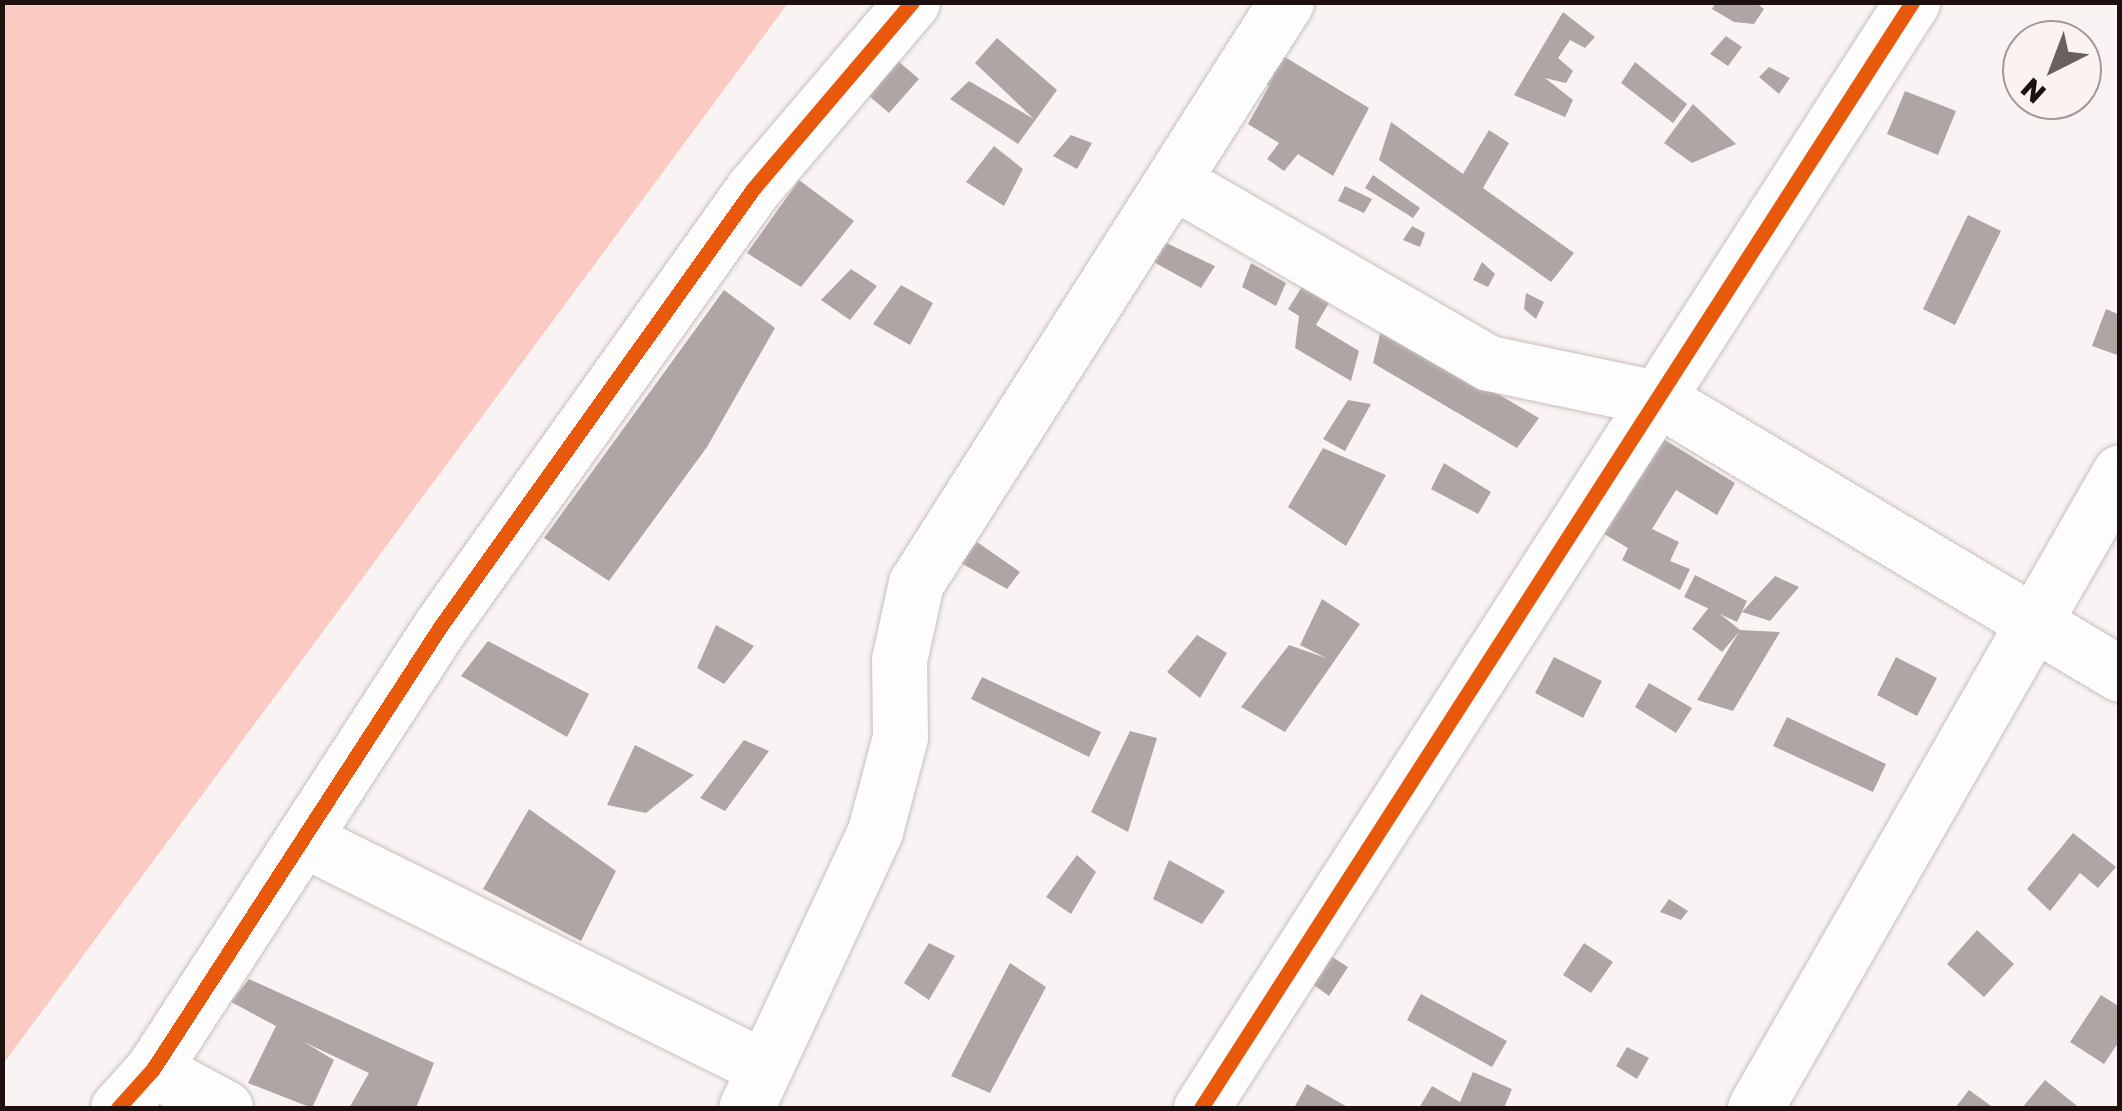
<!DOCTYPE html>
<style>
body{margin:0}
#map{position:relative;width:2122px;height:1111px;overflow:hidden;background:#f9f4f3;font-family:"Golos Text",sans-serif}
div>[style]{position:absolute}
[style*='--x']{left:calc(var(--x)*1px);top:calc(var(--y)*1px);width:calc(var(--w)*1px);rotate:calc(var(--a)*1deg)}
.green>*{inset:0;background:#fbcac2}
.building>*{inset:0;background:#afa5a4}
.roads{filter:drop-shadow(0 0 2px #c8bfbd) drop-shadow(0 0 2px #c8bfbd)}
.minor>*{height:55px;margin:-27.5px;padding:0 27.5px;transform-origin:27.5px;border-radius:27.5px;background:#fefdfd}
.cycleway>*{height:15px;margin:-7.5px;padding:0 7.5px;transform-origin:7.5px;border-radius:7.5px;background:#e8590c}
span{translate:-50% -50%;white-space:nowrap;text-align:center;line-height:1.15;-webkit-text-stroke:8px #fbf3f1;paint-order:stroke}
.frame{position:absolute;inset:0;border:5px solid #1e100e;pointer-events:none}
.north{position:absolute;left:2002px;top:20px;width:100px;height:100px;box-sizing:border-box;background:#fbf3f1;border:2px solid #a39896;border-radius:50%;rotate:222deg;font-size:28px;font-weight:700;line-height:40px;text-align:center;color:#1e100e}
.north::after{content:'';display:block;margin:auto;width:35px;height:45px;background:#6b605e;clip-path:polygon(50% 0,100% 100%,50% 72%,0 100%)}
</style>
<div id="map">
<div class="green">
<i style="clip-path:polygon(3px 2px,788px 3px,3px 1064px,2px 3px)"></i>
</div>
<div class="building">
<i style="clip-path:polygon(1716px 2px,1755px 2px,1764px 9px,1754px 24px,1734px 22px,1712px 9px)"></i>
<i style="clip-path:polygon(1563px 12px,1595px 37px,1585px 48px,1570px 40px,1558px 58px,1573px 71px,1566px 83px,1545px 78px,1573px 100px,1565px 117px,1514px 95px)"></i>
<i style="clip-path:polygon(1726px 36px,1742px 47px,1728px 66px,1710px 54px)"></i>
<i style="clip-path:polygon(997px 38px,1057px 90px,1018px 144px,950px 99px,969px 81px,1034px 119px,975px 63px)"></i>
<i style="clip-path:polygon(1270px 48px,1369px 108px,1333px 176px,1298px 154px,1284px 171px,1267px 159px,1279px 143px,1248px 124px,1269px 86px,1253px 75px)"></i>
<i style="clip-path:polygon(891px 55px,919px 79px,889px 113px,862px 90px)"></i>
<i style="clip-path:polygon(1635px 62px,1687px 104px,1673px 123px,1621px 83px)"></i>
<i style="clip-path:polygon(1769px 67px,1790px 78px,1779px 94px,1759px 77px)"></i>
<i style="clip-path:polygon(1905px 91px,1956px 111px,1938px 155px,1887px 134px)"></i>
<i style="clip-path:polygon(1693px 104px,1736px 144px,1692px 163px,1664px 143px)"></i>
<i style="clip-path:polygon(1391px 122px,1463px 174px,1489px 130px,1509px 143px,1483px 188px,1574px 253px,1551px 282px,1379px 160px)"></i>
<i style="clip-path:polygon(1071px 135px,1092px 143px,1077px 169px,1053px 156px)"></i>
<i style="clip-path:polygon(994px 146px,1023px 169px,1004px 206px,966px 182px)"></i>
<i style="clip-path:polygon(1373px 175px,1420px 208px,1413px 218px,1365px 188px)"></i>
<i style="clip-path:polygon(799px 180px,854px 221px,801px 287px,747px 253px)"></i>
<i style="clip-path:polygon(1345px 186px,1372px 199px,1364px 213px,1338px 201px)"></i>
<i style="clip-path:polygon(1968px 215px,2001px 231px,1955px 325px,1923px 309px)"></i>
<i style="clip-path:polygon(1412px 226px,1425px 233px,1420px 247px,1403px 240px)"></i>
<i style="clip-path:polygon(1162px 241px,1215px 266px,1201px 288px,1150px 260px)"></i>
<i style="clip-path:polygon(1482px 262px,1495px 274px,1488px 287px,1473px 280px)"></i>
<i style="clip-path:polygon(1251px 263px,1286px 283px,1276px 306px,1242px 287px)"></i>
<i style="clip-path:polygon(851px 269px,877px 286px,850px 320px,821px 300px)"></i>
<i style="clip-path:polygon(1313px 269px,1341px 282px,1316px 325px,1359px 351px,1351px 381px,1295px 348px,1299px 316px,1288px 309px)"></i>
<i style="clip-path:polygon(901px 285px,933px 303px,910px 345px,873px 324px)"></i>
<i style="clip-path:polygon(724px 290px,775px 328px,707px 447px,609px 581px,544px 538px)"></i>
<i style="clip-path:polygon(1526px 293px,1544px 302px,1536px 319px,1524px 309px)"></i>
<i style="clip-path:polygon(2106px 309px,2120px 315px,2120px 356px,2092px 346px)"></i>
<i style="clip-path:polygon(1382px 326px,1539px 418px,1517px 448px,1373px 363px)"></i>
<i style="clip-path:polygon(1348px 400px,1371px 404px,1345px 451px,1323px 439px)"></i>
<i style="clip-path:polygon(1652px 432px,1735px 483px,1717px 515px,1676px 490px,1652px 529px,1679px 542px,1670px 561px,1690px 569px,1680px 590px,1622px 560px,1628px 548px,1594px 528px)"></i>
<i style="clip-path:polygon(1323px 448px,1386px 475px,1346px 546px,1288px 507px)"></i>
<i style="clip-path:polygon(1444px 463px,1491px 492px,1478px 514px,1431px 489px)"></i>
<i style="clip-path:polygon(977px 542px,1020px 572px,1007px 589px,961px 563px)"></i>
<i style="clip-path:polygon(1695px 575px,1747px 601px,1737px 622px,1684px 597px)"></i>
<i style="clip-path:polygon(1775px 576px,1799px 587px,1770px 621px,1742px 612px)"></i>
<i style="clip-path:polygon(1322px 599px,1360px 624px,1285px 732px,1241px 707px,1289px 645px,1326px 658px,1300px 645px)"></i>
<i style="clip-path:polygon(1710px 606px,1740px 630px,1780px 632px,1733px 711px,1697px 700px,1739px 632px,1722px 652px,1692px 629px)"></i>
<i style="clip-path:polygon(716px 625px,754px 646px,724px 684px,697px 668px)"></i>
<i style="clip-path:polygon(1197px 635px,1227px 653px,1200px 698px,1167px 672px)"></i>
<i style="clip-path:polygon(488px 641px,589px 694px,567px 737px,461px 676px)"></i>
<i style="clip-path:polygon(1554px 657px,1602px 681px,1583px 718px,1535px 693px)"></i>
<i style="clip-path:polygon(1896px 657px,1937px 678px,1917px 716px,1877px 695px)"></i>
<i style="clip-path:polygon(982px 677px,1101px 732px,1089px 757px,971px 699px)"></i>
<i style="clip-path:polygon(1649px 683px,1692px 708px,1676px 733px,1635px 707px)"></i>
<i style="clip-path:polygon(1787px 717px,1886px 764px,1873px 792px,1773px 746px)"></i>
<i style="clip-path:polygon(1130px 731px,1157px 738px,1128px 832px,1091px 812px)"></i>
<i style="clip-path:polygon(744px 740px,769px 751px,725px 811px,700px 798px)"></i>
<i style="clip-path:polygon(635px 745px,694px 775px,646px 813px,607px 805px)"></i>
<i style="clip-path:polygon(529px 809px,616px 871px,581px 941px,483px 889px)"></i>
<i style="clip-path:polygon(2073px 833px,2116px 867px,2098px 888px,2080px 873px,2050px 911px,2027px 889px)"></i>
<i style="clip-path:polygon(1077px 855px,1096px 872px,1071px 914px,1046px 897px)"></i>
<i style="clip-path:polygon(1169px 860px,1225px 891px,1202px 924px,1153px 899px)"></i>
<i style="clip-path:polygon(1669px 899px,1688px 911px,1681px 920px,1660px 912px)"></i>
<i style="clip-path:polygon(1977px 930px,2014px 964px,1984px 997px,1947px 964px)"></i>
<i style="clip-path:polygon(929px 943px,955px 956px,929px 1000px,904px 983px)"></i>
<i style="clip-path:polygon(1584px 943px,1613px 962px,1591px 993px,1563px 975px)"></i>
<i style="clip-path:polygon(1329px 955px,1348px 967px,1329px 996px,1311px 983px)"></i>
<i style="clip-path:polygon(1010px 963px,1046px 987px,990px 1093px,951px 1076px)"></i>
<i style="clip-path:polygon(249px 979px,434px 1063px,416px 1108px,349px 1108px,369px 1073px,304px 1042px,334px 1060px,312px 1108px,248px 1083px,276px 1026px,231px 1002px)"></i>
<i style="clip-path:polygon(1421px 994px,1507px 1041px,1492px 1067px,1407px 1020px)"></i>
<i style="clip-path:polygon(2101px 995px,2120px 1007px,2120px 1040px,2104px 1064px,2070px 1042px)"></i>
<i style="clip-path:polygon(1627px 1047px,1649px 1058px,1637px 1079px,1616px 1066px)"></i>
<i style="clip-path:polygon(1473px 1072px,1512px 1089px,1504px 1108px,1419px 1108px,1432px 1086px,1460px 1102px)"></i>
<i style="clip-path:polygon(2045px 1080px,2077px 1106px,2075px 1108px,2022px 1108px)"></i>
<i style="clip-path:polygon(1307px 1084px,1349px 1108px,1294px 1108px)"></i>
<i style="clip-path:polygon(1969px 1090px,1994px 1108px,1955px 1108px)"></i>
</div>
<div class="roads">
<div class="minor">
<i style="--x:1175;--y:182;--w:362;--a:30"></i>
<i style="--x:1489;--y:363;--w:172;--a:11.8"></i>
<i style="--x:1657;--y:398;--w:539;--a:30.8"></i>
<i style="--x:305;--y:840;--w:507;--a:26.36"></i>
<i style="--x:153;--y:1069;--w:82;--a:28.4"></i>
<i style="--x:118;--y:1108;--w:52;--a:-48.1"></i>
<i style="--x:153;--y:1069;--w:527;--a:-57"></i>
<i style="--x:440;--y:627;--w:538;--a:-54.45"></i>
<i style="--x:753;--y:189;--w:245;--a:-49.6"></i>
<i style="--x:746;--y:1108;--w:306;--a:-65"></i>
<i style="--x:875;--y:831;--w:97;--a:-75.1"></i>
<i style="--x:900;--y:737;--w:77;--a:-90.7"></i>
<i style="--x:899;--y:660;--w:79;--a:-77.6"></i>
<i style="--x:916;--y:583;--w:689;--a:-57.51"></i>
<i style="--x:1201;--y:1108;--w:1315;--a:-57.26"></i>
<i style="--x:1755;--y:1108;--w:733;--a:-60.15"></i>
</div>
</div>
<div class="cycleway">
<i style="--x:118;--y:1108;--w:52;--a:-48.1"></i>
<i style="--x:153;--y:1069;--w:527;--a:-57"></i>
<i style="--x:440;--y:627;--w:538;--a:-54.45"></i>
<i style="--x:753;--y:189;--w:245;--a:-49.6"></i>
<i style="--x:1201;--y:1108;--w:1315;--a:-57.26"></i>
</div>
<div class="frame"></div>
<div class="north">N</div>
</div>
